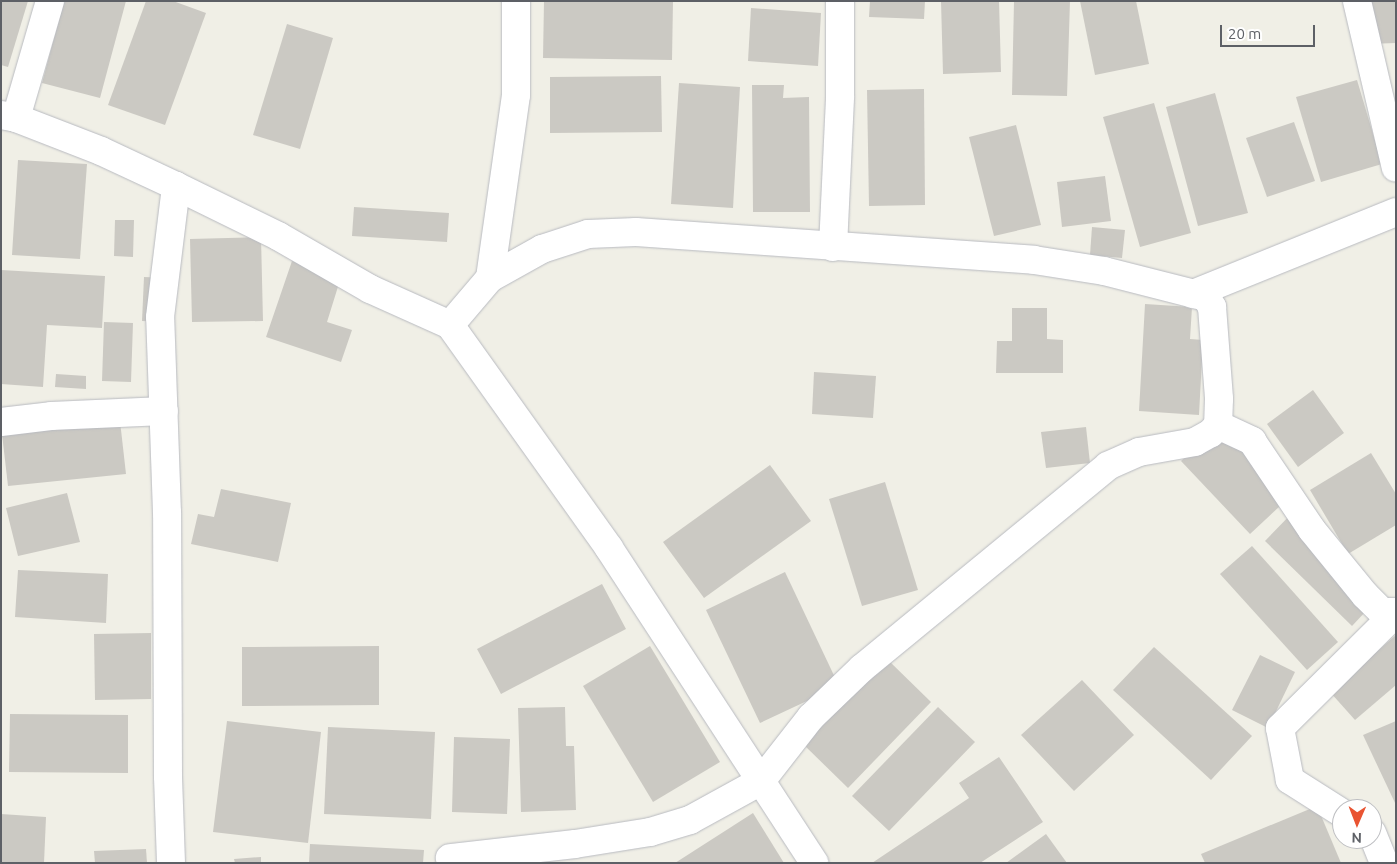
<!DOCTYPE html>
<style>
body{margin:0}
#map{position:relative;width:1397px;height:864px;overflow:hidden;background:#f0efe6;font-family:Ubuntu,sans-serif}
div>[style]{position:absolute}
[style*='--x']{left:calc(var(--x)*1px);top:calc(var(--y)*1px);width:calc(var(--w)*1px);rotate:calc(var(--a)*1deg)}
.building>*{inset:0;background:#cbc9c3}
.roads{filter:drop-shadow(0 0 1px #b8bac0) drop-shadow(0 0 1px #b8bac0)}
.minor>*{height:28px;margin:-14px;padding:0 14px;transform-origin:14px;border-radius:14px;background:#fff}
span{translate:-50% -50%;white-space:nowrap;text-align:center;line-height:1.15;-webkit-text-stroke:5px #fff;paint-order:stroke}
.frame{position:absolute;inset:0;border:2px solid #5d6066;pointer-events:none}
.north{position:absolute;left:1332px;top:799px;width:50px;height:50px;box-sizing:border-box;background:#fff;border:1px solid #bebfc2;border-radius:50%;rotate:181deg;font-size:14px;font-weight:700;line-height:20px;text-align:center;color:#5d6066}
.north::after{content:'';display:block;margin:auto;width:18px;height:22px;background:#e95432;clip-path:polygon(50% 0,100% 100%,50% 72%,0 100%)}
.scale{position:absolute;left:1220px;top:25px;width:95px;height:22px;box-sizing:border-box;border:2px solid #5d6066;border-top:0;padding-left:6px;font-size:15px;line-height:18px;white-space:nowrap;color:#5d6066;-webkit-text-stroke:4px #fff;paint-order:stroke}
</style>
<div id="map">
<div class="building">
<i style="clip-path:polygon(1px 1px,28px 1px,8px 67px,1px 65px)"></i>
<i style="clip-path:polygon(64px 1px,126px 1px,100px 98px,42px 83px)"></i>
<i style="clip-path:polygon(146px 1px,173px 1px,206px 13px,165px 125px,108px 105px)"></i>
<i style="clip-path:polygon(544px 1px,673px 1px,672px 60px,543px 58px)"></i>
<i style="clip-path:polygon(870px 1px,925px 1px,924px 19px,869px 17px)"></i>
<i style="clip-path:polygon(941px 1px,999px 1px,1001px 72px,943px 74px)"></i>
<i style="clip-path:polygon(1014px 1px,1070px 1px,1067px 96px,1012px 95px)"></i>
<i style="clip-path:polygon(1080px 1px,1136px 1px,1149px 64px,1095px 75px)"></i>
<i style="clip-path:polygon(1366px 1px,1396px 1px,1396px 43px,1368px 44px)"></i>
<i style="clip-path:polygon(751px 8px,821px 13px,818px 66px,748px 61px)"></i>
<i style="clip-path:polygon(287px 24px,333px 38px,300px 149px,253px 135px)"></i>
<i style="clip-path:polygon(661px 76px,662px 132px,550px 133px,550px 77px)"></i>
<i style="clip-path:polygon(1357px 80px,1382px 164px,1321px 182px,1296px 97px)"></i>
<i style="clip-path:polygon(679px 83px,740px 87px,733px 208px,671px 204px)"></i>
<i style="clip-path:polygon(752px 85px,784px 85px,783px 98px,809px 97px,810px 212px,753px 212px)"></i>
<i style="clip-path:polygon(924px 89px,925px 205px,869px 206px,867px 90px)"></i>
<i style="clip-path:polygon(1215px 93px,1248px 213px,1198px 226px,1166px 107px)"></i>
<i style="clip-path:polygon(1154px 103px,1191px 233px,1140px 247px,1103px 117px)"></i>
<i style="clip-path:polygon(1294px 122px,1315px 181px,1267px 197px,1246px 138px)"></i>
<i style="clip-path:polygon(1016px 125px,1041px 225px,994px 236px,969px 137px)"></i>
<i style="clip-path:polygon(18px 160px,87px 164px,80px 259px,12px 255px)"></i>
<i style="clip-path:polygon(1105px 176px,1111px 221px,1062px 227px,1057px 182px)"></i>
<i style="clip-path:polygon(354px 207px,449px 213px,447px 242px,352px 236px)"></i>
<i style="clip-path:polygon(115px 220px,134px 220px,133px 257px,114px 256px)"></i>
<i style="clip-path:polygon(1092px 227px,1125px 230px,1122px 258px,1090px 255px)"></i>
<i style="clip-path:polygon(261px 237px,263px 321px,192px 322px,190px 239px)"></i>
<i style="clip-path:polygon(292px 261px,341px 277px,327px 322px,352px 330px,341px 362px,266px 337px)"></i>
<i style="clip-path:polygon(1px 270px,105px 276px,102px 328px,47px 325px,43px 387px,1px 384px)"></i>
<i style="clip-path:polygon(144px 277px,170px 278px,167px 322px,142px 321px)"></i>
<i style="clip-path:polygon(1145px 304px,1192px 307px,1190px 339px,1203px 340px,1199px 415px,1139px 411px)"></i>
<i style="clip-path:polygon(1012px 308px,1047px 308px,1047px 339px,1063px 340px,1063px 373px,996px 373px,997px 341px,1012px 341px)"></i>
<i style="clip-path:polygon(104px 322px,133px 323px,131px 382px,102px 381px)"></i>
<i style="clip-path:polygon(814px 372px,876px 376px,873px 418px,812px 414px)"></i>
<i style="clip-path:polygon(56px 374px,86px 376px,86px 389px,55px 387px)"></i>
<i style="clip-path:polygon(1313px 390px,1344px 433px,1298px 467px,1267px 424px)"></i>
<i style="clip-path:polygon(1226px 418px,1295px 492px,1250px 534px,1181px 461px)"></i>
<i style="clip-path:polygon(120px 421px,126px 474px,8px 486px,2px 434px)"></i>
<i style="clip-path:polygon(1086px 427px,1090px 463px,1046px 468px,1041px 432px)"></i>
<i style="clip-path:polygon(1371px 453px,1396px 494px,1396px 525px,1348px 554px,1310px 490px)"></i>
<i style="clip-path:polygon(770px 465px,811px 521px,704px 598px,663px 542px)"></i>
<i style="clip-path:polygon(885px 482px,918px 590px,862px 606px,829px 499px)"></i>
<i style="clip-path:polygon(221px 489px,291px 503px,278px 562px,191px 544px,198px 514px,214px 517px)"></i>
<i style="clip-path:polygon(67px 493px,80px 542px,18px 556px,6px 508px)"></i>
<i style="clip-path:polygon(1295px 510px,1382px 594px,1352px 626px,1265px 541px)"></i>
<i style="clip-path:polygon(1252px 546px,1338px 642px,1307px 670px,1220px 574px)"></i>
<i style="clip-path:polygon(18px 570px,108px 574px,106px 623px,15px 617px)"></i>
<i style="clip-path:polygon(785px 572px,839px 686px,760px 723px,706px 610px)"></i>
<i style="clip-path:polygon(602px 584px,626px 629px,501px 694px,477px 649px)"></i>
<i style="clip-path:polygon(151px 633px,151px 699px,95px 700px,94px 634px)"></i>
<i style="clip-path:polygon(1396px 635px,1396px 685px,1355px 720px,1330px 692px)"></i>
<i style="clip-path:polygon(379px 646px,379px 705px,242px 706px,242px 647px)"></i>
<i style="clip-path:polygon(650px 646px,720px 762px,653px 802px,583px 686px)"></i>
<i style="clip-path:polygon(1154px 647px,1252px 736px,1211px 780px,1113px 690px)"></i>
<i style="clip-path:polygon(1260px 655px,1295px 672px,1268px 728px,1232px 710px)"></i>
<i style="clip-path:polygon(887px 659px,931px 702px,848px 788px,804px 745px)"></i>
<i style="clip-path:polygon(1082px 680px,1134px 735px,1074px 791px,1021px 735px)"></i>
<i style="clip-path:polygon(565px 707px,566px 746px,574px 746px,576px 810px,521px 812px,518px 708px)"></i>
<i style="clip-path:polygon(938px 707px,975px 742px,889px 831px,852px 796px)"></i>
<i style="clip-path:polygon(10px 714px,128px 715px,128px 773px,9px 772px)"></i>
<i style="clip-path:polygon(227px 721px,321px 732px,308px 843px,213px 832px)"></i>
<i style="clip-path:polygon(1396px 721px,1396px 805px,1363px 735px)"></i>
<i style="clip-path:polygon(328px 727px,435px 732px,431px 819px,324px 814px)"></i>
<i style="clip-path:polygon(454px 737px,510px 739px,507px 814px,452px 812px)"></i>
<i style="clip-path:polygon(999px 757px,1043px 822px,980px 863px,872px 863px,969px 798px,959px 783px)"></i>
<i style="clip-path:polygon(1317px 806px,1341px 863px,1205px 863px,1201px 854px)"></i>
<i style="clip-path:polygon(753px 813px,784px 863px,675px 863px)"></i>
<i style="clip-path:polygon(1px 814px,46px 817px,44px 863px,1px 863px)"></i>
<i style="clip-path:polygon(1046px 834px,1067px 863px,1006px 863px)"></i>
<i style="clip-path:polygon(310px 844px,424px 850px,423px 863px,309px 863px)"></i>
<i style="clip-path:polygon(146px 849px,147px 863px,95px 863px,94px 851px)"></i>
<i style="clip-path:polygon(261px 857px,261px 863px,235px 863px,234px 859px)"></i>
</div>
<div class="roads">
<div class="minor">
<i style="--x:1357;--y:1;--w:171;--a:76.9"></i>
<i style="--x:1;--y:115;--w:15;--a:11"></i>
<i style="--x:16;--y:118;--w:91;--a:21.2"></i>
<i style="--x:101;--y:151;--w:83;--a:25"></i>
<i style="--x:176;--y:186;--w:114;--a:26.1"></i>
<i style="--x:278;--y:236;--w:106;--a:29.9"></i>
<i style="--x:370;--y:289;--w:88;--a:24.2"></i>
<i style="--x:450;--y:325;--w:274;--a:54.5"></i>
<i style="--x:609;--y:548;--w:376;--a:56.9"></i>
<i style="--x:16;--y:118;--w:122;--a:-73.8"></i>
<i style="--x:833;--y:247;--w:151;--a:-87.3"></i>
<i style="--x:840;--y:96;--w:95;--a:-90"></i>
<i style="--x:490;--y:278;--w:185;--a:-81.9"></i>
<i style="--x:516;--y:95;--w:94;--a:-90"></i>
<i style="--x:1193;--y:294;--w:219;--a:-22"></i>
<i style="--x:450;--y:325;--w:62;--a:-49.6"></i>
<i style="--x:490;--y:278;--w:60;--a:-29.1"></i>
<i style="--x:542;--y:249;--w:48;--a:-18.1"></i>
<i style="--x:588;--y:234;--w:48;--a:-2.4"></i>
<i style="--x:636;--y:232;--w:399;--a:4"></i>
<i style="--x:1034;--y:260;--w:71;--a:8.9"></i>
<i style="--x:1104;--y:271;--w:105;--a:14.3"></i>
<i style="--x:1206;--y:297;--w:12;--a:59"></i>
<i style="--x:1212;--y:307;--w:92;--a:85.6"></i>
<i style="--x:1219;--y:399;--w:26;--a:92"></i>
<i style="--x:1218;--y:425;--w:11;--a:131"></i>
<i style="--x:1211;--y:433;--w:18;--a:151"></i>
<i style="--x:1195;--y:442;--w:57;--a:169.9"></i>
<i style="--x:1139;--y:452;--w:34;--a:156"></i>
<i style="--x:1108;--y:466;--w:318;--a:140.6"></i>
<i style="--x:862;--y:668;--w:71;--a:136.1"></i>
<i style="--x:811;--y:717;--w:81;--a:128"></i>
<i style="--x:761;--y:781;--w:81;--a:151.2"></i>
<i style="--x:690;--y:820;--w:42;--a:163.3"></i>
<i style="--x:650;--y:832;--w:76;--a:170.9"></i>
<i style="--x:575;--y:844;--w:126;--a:173.6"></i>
<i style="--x:1;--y:422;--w:50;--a:-6.8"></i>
<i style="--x:51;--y:416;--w:113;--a:-2.5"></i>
<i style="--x:1218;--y:425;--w:38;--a:25"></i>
<i style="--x:1252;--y:441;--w:107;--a:56"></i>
<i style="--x:1312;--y:530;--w:84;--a:50.8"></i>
<i style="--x:1365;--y:595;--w:24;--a:45"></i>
<i style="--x:1382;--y:612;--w:14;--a:0"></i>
<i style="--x:1342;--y:813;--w:62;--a:-147.6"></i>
<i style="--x:1290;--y:780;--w:53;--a:-100.9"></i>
<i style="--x:1280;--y:728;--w:163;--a:-44.8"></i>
<i style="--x:1372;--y:833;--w:32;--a:68"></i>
<i style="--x:171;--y:863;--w:87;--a:-92"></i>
<i style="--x:168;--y:776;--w:263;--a:-90.2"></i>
<i style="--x:167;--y:513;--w:196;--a:-92"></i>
<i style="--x:160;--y:317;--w:132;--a:-83"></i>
</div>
</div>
<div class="frame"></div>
<div class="north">N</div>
<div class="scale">20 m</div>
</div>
